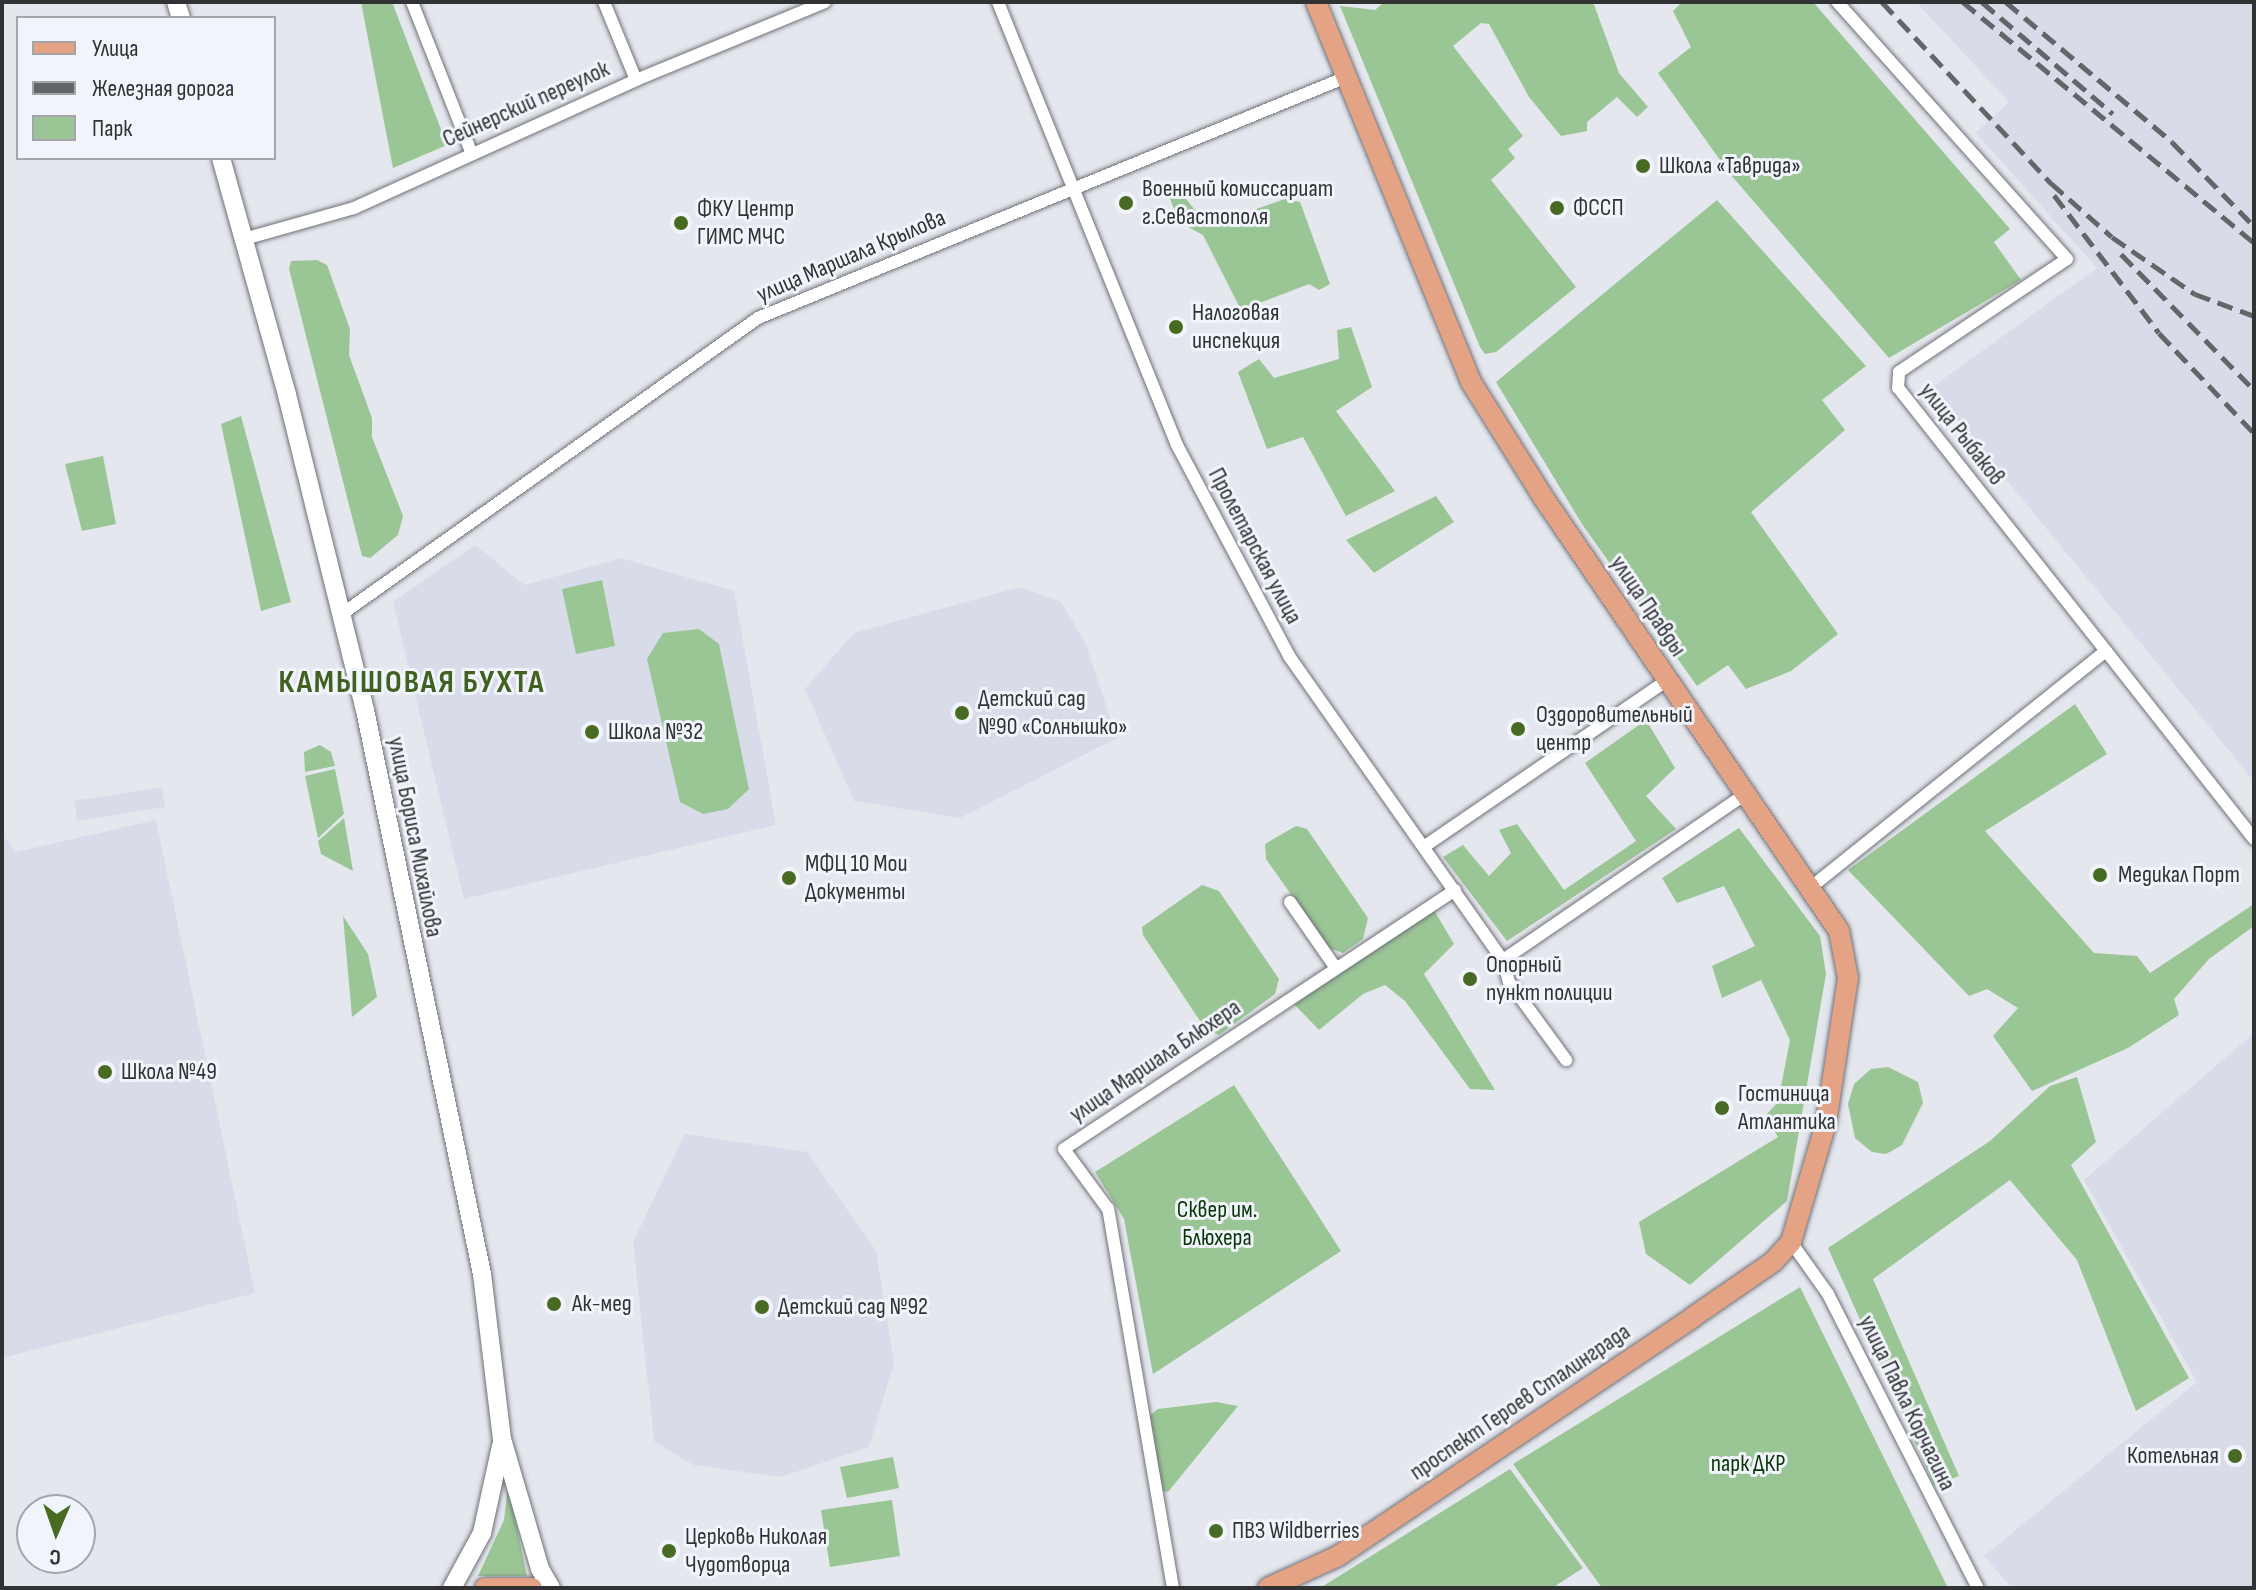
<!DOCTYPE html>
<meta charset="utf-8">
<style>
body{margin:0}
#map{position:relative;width:2256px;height:1590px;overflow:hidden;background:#e5e7ee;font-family:"Sofia Sans Condensed",sans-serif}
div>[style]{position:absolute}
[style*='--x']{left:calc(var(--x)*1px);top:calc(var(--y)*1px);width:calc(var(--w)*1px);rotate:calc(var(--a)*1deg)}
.built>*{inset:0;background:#d8dce9}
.green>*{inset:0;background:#9ac595}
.roads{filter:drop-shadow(0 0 2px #6f7177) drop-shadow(0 0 2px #6f7177)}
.street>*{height:12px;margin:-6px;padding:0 6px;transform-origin:6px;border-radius:6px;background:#fff}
.secondary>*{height:18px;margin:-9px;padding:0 9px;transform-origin:9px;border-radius:9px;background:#fff}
.primary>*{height:20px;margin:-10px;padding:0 10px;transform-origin:10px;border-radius:10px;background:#e3a384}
.rail>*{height:5px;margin-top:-2.5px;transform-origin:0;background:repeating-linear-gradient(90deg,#646569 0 16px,transparent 0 24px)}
.dots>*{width:22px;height:22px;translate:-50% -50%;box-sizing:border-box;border:4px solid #f2f4fc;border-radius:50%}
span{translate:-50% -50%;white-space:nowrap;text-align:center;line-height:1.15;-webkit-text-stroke:6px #f2f4fc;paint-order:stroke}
.street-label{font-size:24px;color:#313234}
.poi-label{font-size:24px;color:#313234}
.left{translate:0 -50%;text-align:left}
.right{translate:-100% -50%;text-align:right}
.park-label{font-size:24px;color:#073705}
.district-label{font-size:32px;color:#416120;font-weight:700;letter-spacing:2px}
.frame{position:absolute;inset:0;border:4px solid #313234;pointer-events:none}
.legend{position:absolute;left:16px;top:16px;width:260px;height:144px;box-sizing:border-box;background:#f2f4fc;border:2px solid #a5a6ac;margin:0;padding:10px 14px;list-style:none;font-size:24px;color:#313234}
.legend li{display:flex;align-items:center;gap:16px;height:40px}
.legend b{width:40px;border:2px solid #a5a6ac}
.north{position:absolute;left:16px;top:1494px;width:80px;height:80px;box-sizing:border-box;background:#f2f4fc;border:2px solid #a5a6ac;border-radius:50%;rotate:182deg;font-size:22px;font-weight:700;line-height:32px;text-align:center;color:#313234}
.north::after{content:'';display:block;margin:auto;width:28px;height:36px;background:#486b24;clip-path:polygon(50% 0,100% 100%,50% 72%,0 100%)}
</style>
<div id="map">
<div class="built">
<i style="clip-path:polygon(1916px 2px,2254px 2px,2254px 781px,1931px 388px,2097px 268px,1976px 133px,2009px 102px)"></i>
<i style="clip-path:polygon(475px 545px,525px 585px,621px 558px,734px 591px,776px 825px,464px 899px,393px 602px)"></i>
<i style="clip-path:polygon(1020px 587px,1061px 602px,1085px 642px,1117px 738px,960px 818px,854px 801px,805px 689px,854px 633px)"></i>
<i style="clip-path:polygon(162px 787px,165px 807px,77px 821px,74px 801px)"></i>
<i style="clip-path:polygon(156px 820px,255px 1293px,2px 1358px,2px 835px,16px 852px)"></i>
<i style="clip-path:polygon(2254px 1033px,2254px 1588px,2012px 1588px,1984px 1556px,2197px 1382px,2084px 1180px)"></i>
<i style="clip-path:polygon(685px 1134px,807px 1152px,876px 1251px,894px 1363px,869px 1447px,781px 1477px,693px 1465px,654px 1441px,633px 1242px)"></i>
</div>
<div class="green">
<i style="clip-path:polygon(361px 2px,392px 2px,447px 145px,393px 168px)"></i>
<i style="clip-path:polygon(1384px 2px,1593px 2px,1619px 73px,1648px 107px,1637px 117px,1617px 97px,1587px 122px,1587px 131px,1561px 136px,1529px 97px,1489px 24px,1481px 23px,1453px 46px,1523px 136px,1508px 149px,1515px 158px,1491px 180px,1576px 287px,1496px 352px,1485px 354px,1480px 347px,1340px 6px,1375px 10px)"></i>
<i style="clip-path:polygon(1682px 2px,1813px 2px,2010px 229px,1994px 242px,2021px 280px,1889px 358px,1730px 174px,1658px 73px,1691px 47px,1673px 11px)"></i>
<i style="clip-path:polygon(1179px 190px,1198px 214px,1233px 217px,1285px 199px,1300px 202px,1330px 284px,1319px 290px,1309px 284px,1241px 310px,1203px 235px,1179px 222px,1167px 191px)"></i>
<i style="clip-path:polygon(1717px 200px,1866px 366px,1822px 400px,1845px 430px,1751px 512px,1838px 634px,1791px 671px,1746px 689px,1728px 665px,1697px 686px,1582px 524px,1496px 382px)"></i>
<i style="clip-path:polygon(317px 260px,327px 265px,350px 329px,349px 355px,372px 418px,372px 437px,403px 516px,398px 535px,370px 558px,362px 556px,289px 269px,291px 261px)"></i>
<i style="clip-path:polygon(1351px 327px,1372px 387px,1336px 411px,1395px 491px,1346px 516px,1303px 437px,1267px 449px,1238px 372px,1259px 359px,1274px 378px,1339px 359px,1337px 330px)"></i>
<i style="clip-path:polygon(241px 416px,291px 602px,261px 611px,221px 424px)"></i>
<i style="clip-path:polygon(103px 456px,116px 524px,82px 531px,65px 464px)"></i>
<i style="clip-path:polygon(1436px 496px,1454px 522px,1374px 573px,1346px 540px)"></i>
<i style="clip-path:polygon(602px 580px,615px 646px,576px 654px,562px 589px)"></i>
<i style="clip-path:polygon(699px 629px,719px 644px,749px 789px,728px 809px,703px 814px,680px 802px,647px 659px,663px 633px)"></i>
<i style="clip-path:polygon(2075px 704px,2107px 754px,1985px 831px,2094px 953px,2137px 956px,2150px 973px,2254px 904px,2254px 926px,2209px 959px,2174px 999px,2179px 1015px,2128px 1048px,2032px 1091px,1993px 1036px,2018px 1008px,1987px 989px,1969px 996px,1848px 870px)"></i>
<i style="clip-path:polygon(1646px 720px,1675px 768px,1646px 796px,1676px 829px,1507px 941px,1443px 857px,1463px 845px,1489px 876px,1511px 853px,1499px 830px,1517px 824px,1564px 890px,1636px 841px,1585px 763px)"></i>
<i style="clip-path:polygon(320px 745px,331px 752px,335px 766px,305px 772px,304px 752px)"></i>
<i style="clip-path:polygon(335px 769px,344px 814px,318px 838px,305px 776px)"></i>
<i style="clip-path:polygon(344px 818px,353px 871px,321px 854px,318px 841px)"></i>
<i style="clip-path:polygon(1296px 826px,1307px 829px,1368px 918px,1363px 939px,1343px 953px,1329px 948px,1266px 859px,1265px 844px)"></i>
<i style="clip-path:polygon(1739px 828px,1820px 936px,1826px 974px,1787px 1201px,1690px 1285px,1646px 1254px,1639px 1222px,1778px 1137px,1765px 1116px,1778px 1102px,1790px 1040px,1761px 980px,1722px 998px,1712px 966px,1755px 946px,1724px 886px,1677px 903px,1662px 878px)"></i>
<i style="clip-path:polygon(1202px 885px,1219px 891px,1279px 979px,1275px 994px,1219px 1035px,1206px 1030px,1143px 935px,1142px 927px)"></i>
<i style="clip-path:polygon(1434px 910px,1454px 944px,1424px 974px,1495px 1090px,1470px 1089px,1405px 1001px,1385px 985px,1363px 994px,1319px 1030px,1294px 1004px)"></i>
<i style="clip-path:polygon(343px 916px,368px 954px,377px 997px,352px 1017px)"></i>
<i style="clip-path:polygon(1888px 1067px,1918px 1082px,1923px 1103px,1902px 1145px,1886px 1154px,1872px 1152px,1855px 1138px,1848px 1104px,1854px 1084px,1871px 1069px)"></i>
<i style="clip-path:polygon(2077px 1077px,2096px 1142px,2071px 1165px,2189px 1378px,2136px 1411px,2077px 1260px,2010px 1180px,1873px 1279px,1959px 1476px,1934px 1485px,1828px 1248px,1990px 1141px,2050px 1086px)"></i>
<i style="clip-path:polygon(1234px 1085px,1341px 1251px,1153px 1374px,1124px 1219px,1095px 1172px)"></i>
<i style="clip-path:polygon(1800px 1287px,1948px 1588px,1602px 1588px,1513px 1464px)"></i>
<i style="clip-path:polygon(1216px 1402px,1238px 1406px,1168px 1492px,1163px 1491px,1148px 1417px,1158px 1409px)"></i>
<i style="clip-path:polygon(893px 1457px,899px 1488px,847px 1498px,840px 1467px)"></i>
<i style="clip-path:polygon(1510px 1469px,1583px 1568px,1552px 1588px,1320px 1588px)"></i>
<i style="clip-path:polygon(508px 1484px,527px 1576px,478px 1576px,504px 1520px)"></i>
<i style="clip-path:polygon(892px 1500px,900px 1556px,830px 1567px,821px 1510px)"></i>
</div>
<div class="roads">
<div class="street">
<i style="--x:412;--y:2;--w:161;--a:68.5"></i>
<i style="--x:604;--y:2;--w:84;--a:67.7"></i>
<i style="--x:998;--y:2;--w:478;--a:68"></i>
<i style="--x:1177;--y:445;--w:239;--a:62"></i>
<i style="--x:1289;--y:656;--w:372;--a:54.9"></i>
<i style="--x:1503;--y:960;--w:23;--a:75"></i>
<i style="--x:1509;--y:982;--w:97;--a:53.8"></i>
<i style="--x:244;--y:239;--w:114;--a:-15.7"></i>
<i style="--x:354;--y:208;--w:310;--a:-24.4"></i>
<i style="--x:636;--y:80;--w:204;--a:-22.4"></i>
<i style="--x:342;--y:614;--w:511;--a:-35.43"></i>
<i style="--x:758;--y:318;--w:633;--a:-22.27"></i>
<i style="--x:2106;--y:651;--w:239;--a:51.8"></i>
<i style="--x:1425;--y:846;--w:293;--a:-34.4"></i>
<i style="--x:1810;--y:888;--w:379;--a:-38.7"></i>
<i style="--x:2106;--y:651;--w:335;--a:-128.3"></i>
<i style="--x:1898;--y:388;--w:16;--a:-86"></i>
<i style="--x:1899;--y:372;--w:202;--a:-33.9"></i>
<i style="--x:2067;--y:259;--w:345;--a:-131.8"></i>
<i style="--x:1290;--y:902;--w:79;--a:55.3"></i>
<i style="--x:1503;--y:960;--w:292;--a:-34.4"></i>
<i style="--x:1791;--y:1242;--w:64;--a:54.6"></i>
<i style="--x:1828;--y:1294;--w:330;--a:63"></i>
<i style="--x:1173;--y:1588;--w:385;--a:-99.7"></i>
<i style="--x:1108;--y:1209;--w:74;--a:-126.3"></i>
<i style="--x:1064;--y:1149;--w:469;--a:-33.5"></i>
</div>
<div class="secondary">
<i style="--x:176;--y:2;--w:17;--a:73"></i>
<i style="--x:221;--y:158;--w:246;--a:74.4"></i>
<i style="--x:287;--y:395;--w:325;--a:76.1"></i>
<i style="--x:365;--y:710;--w:576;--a:78.28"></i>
<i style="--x:482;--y:1274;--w:166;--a:83.1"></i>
<i style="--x:502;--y:1439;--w:135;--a:73.7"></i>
<i style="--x:540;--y:1569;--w:22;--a:60"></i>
<i style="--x:452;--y:1588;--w:63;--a:-61.4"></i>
<i style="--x:482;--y:1533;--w:89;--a:-77.7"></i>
</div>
<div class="primary">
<i style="--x:485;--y:1588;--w:47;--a:0"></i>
<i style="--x:1268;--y:1588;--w:77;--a:-24.6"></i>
<i style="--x:1338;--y:1556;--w:428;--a:-33.9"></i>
<i style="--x:1693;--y:1317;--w:97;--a:-34.5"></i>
<i style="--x:1773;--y:1262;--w:27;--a:-48"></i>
<i style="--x:1791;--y:1242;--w:124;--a:-73.6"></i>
<i style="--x:1826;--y:1123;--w:147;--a:-81.4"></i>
<i style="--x:1848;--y:978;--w:48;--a:-100.8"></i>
<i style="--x:1839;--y:931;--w:522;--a:-124.3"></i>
<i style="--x:1545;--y:500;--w:139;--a:-122.1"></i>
<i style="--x:1471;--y:382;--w:410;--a:-112.2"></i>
</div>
</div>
<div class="rail">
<i style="--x:1882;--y:2;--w:248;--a:47"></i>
<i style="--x:2051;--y:183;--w:81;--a:41.5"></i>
<i style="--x:2112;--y:237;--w:101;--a:34.5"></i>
<i style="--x:2195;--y:294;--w:63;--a:20.4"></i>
<i style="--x:1963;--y:2;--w:378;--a:39.6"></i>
<i style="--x:1982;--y:2;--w:172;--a:40.5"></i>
<i style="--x:2006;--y:2;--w:217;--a:40.1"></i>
<i style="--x:2172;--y:142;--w:117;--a:45.7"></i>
<i style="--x:2054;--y:195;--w:173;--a:52.7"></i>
<i style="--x:2159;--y:333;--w:138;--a:46.5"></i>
<i style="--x:2121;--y:254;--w:190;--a:45.6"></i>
</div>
<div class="dots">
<i style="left:1643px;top:166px;background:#486b24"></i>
<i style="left:1126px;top:203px;background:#486b24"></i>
<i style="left:1557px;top:208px;background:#486b24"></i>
<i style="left:681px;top:223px;background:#486b24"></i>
<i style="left:1176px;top:327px;background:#486b24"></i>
<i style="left:962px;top:713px;background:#486b24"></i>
<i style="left:1518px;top:729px;background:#486b24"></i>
<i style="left:592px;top:732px;background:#486b24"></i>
<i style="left:2100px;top:875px;background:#486b24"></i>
<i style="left:789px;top:878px;background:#486b24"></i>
<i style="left:1470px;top:979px;background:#486b24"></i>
<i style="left:105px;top:1072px;background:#486b24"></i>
<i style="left:1722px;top:1108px;background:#486b24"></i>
<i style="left:554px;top:1304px;background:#486b24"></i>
<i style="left:762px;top:1307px;background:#486b24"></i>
<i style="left:2235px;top:1456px;background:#486b24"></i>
<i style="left:1216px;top:1531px;background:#486b24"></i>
<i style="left:669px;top:1551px;background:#486b24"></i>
</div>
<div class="street-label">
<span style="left:526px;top:104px;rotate:-24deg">Сейнерский переулок</span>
<span style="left:851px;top:256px;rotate:-23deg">улица Маршала Крылова</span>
<span style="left:1962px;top:434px;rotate:52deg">улица Рыбаков</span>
<span style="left:1255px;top:546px;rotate:62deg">Пролетарская улица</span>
<span style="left:1648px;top:606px;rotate:56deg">улица Правды</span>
<span style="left:415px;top:837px;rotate:79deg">улица Бориса Михайлова</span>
<span style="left:1155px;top:1061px;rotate:-34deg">улица Маршала Блюхера</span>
<span style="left:1520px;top:1402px;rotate:-34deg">проспект Героев Сталинграда</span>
<span style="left:1907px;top:1403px;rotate:64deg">улица Павла Корчагина</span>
</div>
<div class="poi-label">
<span class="left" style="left:1659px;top:166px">Школа «Таврида»</span>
<span class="left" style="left:1142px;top:203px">Военный комиссариат<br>г.Севастополя</span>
<span class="left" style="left:1573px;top:208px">ФССП</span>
<span class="left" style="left:697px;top:223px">ФКУ Центр<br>ГИМС МЧС</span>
<span class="left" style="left:1192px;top:327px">Налоговая<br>инспекция</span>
<span class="left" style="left:978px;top:713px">Детский сад<br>№90 «Солнышко»</span>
<span class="left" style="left:1536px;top:729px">Оздоровительный<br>центр</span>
<span class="left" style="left:608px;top:732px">Школа №32</span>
<span class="left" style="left:805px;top:878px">МФЦ 10 Мои<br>Документы</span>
<span class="left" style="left:2118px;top:875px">Медикал Порт</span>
<span class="left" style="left:1486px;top:979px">Опорный<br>пункт полиции</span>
<span class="left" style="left:121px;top:1072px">Школа №49</span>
<span class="left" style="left:1738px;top:1108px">Гостиница<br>Атлантика</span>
<span class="left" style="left:572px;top:1304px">Ак-мед</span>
<span class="left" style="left:778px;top:1307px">Детский сад №92</span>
<span class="right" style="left:2219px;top:1456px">Котельная</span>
<span class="left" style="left:1232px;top:1531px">ПВЗ Wildberries</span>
<span class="left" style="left:685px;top:1551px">Церковь Николая<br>Чудотворца</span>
</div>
<div class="park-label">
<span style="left:1217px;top:1224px">Сквер им.<br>Блюхера</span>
<span style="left:1748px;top:1464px">парк ДКР</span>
</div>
<div class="district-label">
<span style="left:412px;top:683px">КАМЫШОВАЯ БУХТА</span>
</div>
<div class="frame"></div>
<ul class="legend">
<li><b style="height:10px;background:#e3a384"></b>Улица</li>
<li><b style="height:10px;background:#646569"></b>Железная дорога</li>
<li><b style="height:22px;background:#9ac595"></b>Парк</li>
</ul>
<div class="north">С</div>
</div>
